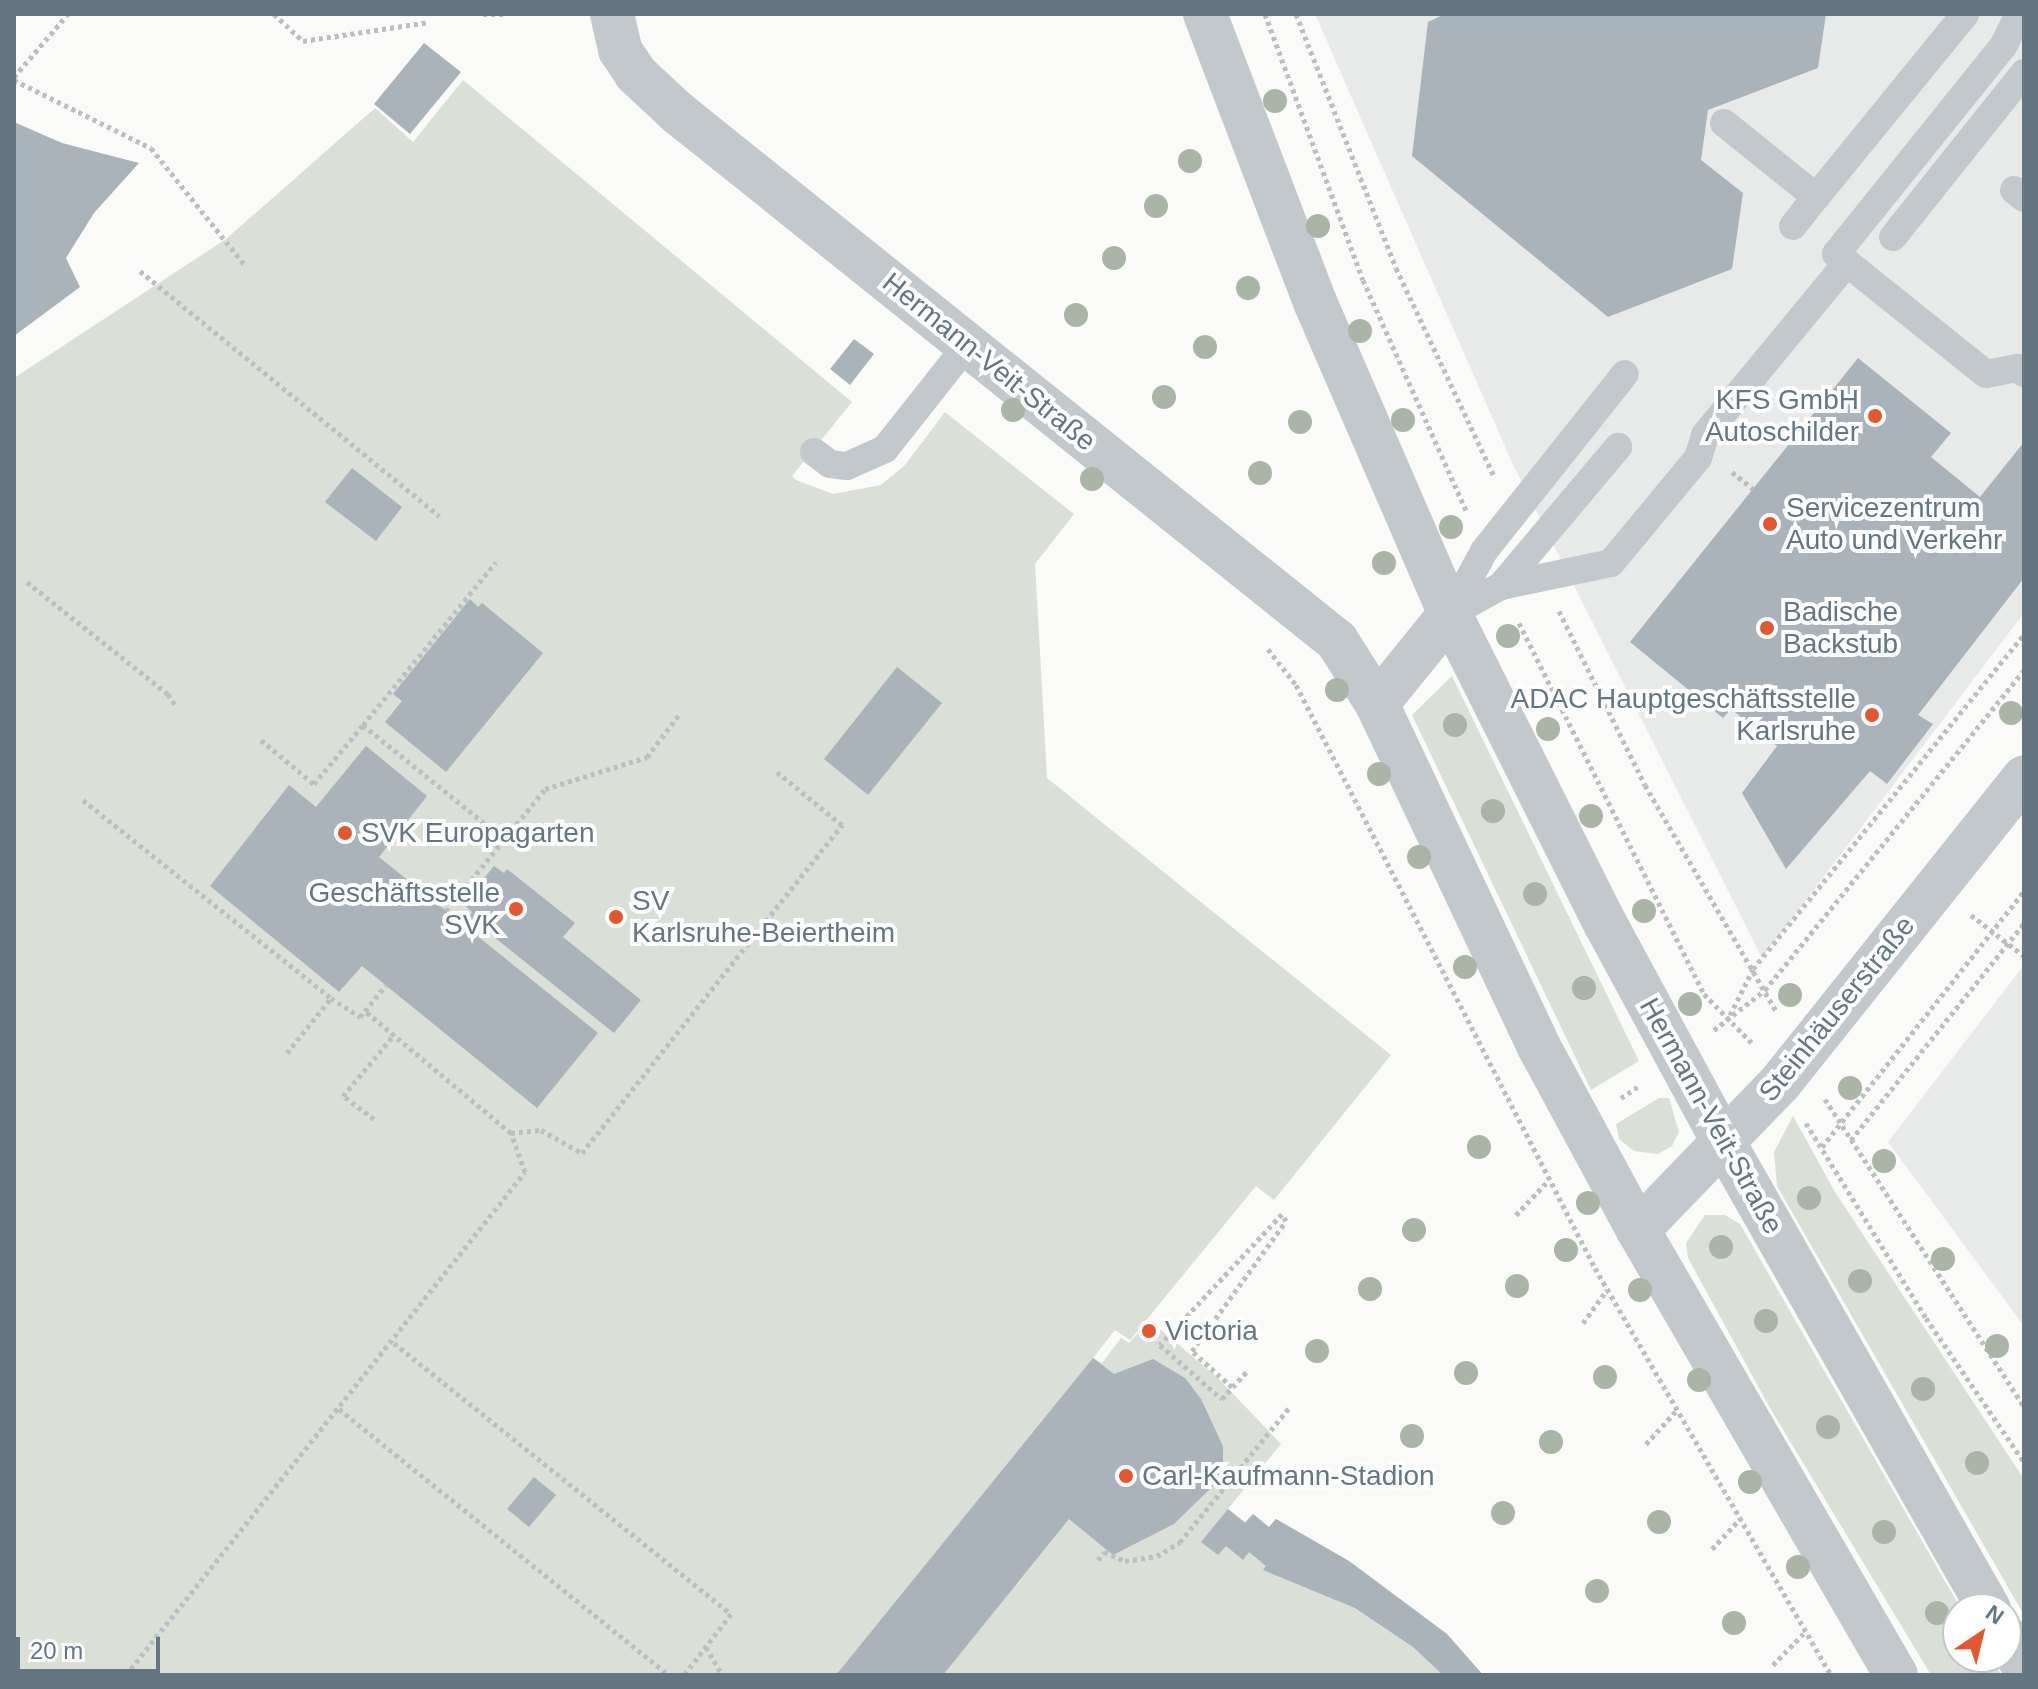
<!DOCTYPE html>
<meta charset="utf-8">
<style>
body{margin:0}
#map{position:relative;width:2038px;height:1689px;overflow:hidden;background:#fafaf8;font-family:Helvetica,sans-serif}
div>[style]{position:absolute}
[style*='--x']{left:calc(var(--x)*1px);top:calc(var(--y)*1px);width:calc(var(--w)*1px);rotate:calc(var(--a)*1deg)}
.built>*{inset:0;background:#e8e9e9}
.green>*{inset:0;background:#dadfd7}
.building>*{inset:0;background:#aab3b9}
.path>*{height:5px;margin-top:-2.5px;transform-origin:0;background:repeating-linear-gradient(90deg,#bbbfc2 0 4px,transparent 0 8px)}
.service>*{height:28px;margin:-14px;padding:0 14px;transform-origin:14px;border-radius:14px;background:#c3c8cc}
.minor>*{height:44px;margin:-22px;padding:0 22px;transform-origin:22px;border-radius:22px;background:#c3c8cc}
.tertiary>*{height:44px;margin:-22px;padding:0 22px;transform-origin:22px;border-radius:22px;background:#c3c8cc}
.trees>*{width:24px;height:24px;margin:-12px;border-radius:50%;background:#aab4a7}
.dots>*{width:22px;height:22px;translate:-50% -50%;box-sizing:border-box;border:4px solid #fff;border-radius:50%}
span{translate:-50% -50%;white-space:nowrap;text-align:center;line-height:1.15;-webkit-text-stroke:8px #fff;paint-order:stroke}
.street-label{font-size:28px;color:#657683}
.poi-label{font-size:28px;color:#657683}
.right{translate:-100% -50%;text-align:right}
.left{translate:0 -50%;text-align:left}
.frame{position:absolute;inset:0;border:16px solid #657683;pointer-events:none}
.north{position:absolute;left:1942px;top:1593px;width:80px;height:80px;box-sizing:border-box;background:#fff;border:2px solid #c1c8cd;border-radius:50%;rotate:35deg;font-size:22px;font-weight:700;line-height:32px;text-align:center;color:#657683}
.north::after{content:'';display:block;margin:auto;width:28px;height:36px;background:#e4572e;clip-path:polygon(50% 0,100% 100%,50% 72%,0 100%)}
.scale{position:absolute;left:16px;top:1637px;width:144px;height:36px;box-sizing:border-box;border:4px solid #657683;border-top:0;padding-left:10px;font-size:24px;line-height:28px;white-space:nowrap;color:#657683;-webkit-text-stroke:6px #fff;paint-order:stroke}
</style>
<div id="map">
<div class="built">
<i style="clip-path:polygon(1315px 14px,2024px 14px,2024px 613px,1762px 958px,1514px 467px)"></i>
<i style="clip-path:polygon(2024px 965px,2024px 1326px,1888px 1142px)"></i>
</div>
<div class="green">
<i style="clip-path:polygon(463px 80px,852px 402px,792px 476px,796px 480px,833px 494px,881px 485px,905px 465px,945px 412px,1074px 514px,1035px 564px,1047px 778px,1391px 1055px,1274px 1200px,1256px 1186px,1130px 1340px,1115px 1330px,1093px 1358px,1102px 1363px,1121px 1338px,1129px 1343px,1149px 1320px,1216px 1376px,1281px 1444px,1228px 1509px,1245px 1522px,1253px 1514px,1269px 1527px,1276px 1519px,1349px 1561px,1447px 1634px,1483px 1675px,14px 1675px,14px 378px,226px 239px,375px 108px,413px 142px)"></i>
<i style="clip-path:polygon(1452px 676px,1639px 1061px,1591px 1090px,1412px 715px)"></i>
<i style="clip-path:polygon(1659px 1098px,1669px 1098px,1679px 1132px,1672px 1146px,1658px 1154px,1634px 1151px,1619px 1139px,1616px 1124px)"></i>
<i style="clip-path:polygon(1793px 1116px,1835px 1192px,2024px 1479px,2024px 1615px,1777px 1186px,1774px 1152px)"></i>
<i style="clip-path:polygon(1705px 1215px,1725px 1215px,1740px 1224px,1961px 1609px,1958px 1657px,1990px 1657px,2001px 1675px,1931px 1675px,1770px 1408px,1688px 1258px,1686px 1243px)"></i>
</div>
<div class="building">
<i style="clip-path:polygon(1445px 14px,1826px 14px,1818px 68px,1708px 110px,1701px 160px,1743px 193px,1732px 269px,1608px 317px,1412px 156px,1428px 22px)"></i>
<i style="clip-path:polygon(424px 43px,461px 72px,410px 134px,374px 104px)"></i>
<i style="clip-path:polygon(14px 122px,62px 143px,139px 163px,94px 213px,66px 258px,80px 287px,14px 336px)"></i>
<i style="clip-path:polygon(854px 339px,874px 354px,850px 385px,830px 369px)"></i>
<i style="clip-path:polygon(1858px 358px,1951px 433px,1931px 457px,1980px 497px,2024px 442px,2024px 578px,1918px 715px,1933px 724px,1887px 784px,1870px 771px,1786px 869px,1742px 793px,1777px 746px,1731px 709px,1723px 718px,1630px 642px)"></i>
<i style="clip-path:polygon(352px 468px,402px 507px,376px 541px,325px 502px)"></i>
<i style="clip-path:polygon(470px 599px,478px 607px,482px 603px,543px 653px,446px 772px,385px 722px,402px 701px,393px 694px)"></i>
<i style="clip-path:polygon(897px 667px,942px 703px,868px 795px,824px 759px)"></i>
<i style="clip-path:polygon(366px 746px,427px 796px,379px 857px,598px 1033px,537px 1108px,362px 966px,339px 992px,210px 886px,289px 785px,316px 807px)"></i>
<i style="clip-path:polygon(494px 866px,504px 873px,507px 869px,575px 923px,563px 937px,641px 1000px,614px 1033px,469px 917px,472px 912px,463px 904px)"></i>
<i style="clip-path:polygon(1093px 1358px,1114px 1374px,1153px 1359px,1185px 1378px,1201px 1399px,1223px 1446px,1223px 1471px,1216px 1483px,1174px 1524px,1113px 1555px,1069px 1519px,943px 1675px,836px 1675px)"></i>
<i style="clip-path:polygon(534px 1477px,556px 1495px,529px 1527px,507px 1509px)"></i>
<i style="clip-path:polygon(1228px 1509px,1245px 1523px,1253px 1514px,1269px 1527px,1276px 1519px,1349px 1561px,1447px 1634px,1483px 1675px,1443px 1675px,1413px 1647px,1355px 1608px,1263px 1570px,1266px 1566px,1249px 1552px,1243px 1560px,1226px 1546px,1218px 1555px,1201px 1542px)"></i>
</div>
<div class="path">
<i style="--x:274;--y:14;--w:40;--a:43"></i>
<i style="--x:303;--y:41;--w:126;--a:-8.6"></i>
<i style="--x:483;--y:14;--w:23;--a:0"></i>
<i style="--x:1265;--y:14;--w:283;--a:69.8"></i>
<i style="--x:1363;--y:280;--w:255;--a:65.9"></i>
<i style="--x:1296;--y:14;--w:273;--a:68.5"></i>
<i style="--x:1396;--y:268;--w:230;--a:64.8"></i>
<i style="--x:14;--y:77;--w:83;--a:-49.4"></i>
<i style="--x:14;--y:80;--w:153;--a:26.4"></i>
<i style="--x:151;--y:148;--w:149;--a:51.3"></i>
<i style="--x:140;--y:271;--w:387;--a:39.3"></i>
<i style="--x:1732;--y:472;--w:27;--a:39"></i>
<i style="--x:27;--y:582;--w:180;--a:38.5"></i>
<i style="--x:168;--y:694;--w:13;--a:58"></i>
<i style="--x:1559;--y:611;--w:194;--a:63.7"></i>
<i style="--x:1645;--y:785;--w:263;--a:59.9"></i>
<i style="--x:1519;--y:623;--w:415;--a:63.5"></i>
<i style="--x:1704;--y:994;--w:71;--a:45.6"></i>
<i style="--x:1268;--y:649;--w:46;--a:52.1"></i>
<i style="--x:1296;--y:685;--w:655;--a:62.85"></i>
<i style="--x:1595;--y:1268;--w:470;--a:59.9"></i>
<i style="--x:363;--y:725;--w:210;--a:-50.8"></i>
<i style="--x:261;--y:740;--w:69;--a:39.7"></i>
<i style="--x:314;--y:784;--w:77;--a:-50.3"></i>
<i style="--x:363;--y:725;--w:181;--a:39"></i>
<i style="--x:83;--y:800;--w:317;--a:38.6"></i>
<i style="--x:331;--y:998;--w:35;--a:33"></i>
<i style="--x:360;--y:1017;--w:8;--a:-50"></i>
<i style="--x:446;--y:911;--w:157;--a:-50.9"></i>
<i style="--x:545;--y:789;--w:107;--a:-17.4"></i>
<i style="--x:647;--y:757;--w:56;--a:-52.9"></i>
<i style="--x:1971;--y:915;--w:67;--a:37.7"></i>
<i style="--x:1730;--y:1015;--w:51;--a:-63.4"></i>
<i style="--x:1753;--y:969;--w:431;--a:-51"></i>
<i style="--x:1714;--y:1030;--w:65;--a:-38.1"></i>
<i style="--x:1765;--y:990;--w:412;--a:-51"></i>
<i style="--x:287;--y:1053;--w:70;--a:-51.3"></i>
<i style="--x:1621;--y:1098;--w:22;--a:-34"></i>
<i style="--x:1825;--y:1099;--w:367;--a:57.1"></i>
<i style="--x:374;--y:1119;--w:39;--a:-143"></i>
<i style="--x:343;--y:1096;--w:80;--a:-50.1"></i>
<i style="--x:1806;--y:1123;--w:229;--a:58.4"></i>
<i style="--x:1926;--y:1318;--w:174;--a:55.8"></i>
<i style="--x:511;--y:1133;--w:30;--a:-6"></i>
<i style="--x:541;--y:1130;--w:47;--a:29.3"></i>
<i style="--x:582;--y:1153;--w:419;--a:-51.6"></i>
<i style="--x:842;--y:825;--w:84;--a:-140.8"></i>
<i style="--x:1851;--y:1140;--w:278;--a:-51.4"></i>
<i style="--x:1822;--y:1147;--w:326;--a:-51.7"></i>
<i style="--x:1516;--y:1215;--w:48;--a:-46.7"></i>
<i style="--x:1583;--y:1323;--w:41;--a:-54"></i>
<i style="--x:394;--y:1343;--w:432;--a:38.8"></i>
<i style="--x:731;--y:1614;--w:77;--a:127.6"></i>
<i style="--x:1232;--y:1387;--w:54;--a:-138"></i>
<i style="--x:1192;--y:1351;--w:160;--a:-54.1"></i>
<i style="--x:1286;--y:1221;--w:8;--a:-120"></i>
<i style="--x:1282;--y:1214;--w:179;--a:133"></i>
<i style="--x:1160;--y:1345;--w:82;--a:41.1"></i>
<i style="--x:1222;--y:1399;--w:38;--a:-48"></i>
<i style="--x:339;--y:1409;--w:424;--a:38.9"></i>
<i style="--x:1646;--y:1444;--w:46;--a:-47.6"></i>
<i style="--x:1712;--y:1549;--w:41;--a:-47"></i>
<i style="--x:1098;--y:1560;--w:10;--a:-53"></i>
<i style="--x:1104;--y:1552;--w:23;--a:23"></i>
<i style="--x:1125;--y:1561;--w:32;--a:-9"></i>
<i style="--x:1157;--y:1556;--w:27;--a:-31"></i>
<i style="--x:1180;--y:1542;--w:173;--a:-50.9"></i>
<i style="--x:706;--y:1647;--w:32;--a:60"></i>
<i style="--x:1773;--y:1665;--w:47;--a:-45.9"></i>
<i style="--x:126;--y:1675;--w:642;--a:-51.58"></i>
<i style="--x:525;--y:1172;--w:41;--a:-109.7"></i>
<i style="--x:511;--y:1133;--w:190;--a:-140.1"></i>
<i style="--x:365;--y:1011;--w:33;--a:-51"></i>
</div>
<div class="service">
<i style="--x:2019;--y:14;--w:34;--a:116"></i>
<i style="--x:2004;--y:45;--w:268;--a:128.8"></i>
<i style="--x:1836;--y:254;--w:192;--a:38.7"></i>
<i style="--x:1986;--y:374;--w:32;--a:-11"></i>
<i style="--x:2017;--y:368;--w:9;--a:36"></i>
<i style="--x:1724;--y:123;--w:118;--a:38.8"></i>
<i style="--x:1816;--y:197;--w:236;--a:-50.8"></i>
<i style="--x:2014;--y:190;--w:13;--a:39"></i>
<i style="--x:1793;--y:226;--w:37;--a:-52"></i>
<i style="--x:1893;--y:237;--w:210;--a:-51.4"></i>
<i style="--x:814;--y:452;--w:20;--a:37"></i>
<i style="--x:830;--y:464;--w:17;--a:7"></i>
<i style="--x:847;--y:466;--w:42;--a:-24.1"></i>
<i style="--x:885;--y:449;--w:134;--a:-51.7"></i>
<i style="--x:1501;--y:586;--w:112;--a:-11.8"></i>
<i style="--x:1611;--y:563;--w:136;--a:-50.4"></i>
<i style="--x:1698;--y:458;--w:24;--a:-73"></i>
<i style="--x:1705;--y:435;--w:223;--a:-50.5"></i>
<i style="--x:1450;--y:614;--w:72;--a:-61.6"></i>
<i style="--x:1484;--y:551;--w:226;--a:-51.5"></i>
<i style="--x:1450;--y:614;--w:58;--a:-28.8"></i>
<i style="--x:1501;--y:586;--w:182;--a:-49.9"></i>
</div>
<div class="minor">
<i style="--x:612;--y:14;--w:37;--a:77"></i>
<i style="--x:620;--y:50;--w:29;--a:56"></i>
<i style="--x:636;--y:74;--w:57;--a:42.9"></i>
<i style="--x:678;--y:113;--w:844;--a:38.7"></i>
<i style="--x:1337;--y:641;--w:75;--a:57.6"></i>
<i style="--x:1377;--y:704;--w:377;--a:64.7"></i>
<i style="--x:1538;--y:1045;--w:210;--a:61.6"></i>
<i style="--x:1205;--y:14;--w:308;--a:69.1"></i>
<i style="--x:1315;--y:302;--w:340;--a:66.6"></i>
<i style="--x:1450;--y:614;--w:348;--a:63.4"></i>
<i style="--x:1606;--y:925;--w:246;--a:61.6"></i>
<i style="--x:1377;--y:704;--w:116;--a:-51"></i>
</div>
<div class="tertiary">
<i style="--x:1723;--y:1141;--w:538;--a:60.39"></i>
<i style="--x:2006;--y:1637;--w:35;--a:59"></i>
<i style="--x:1896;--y:1675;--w:514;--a:-120.1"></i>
<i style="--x:1638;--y:1230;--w:204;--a:-46"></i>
<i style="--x:1780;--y:1083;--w:391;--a:-51.4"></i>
</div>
<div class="trees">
<i style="left:1275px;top:101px"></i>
<i style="left:1190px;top:161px"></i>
<i style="left:1156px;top:206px"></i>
<i style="left:1318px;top:226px"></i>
<i style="left:1114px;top:258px"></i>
<i style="left:1248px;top:288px"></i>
<i style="left:1076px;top:315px"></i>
<i style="left:1360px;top:331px"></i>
<i style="left:1205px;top:347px"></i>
<i style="left:1164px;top:397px"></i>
<i style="left:1013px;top:410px"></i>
<i style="left:1403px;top:420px"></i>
<i style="left:1300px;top:422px"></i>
<i style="left:1260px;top:473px"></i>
<i style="left:1092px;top:479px"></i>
<i style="left:1451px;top:527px"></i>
<i style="left:1384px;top:563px"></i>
<i style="left:1508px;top:636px"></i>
<i style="left:1337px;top:690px"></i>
<i style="left:2011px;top:713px"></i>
<i style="left:1455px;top:725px"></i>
<i style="left:1548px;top:729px"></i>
<i style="left:1379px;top:774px"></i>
<i style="left:1493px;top:811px"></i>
<i style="left:1591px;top:816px"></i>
<i style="left:1419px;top:857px"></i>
<i style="left:1535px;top:894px"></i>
<i style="left:1644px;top:911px"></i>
<i style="left:1465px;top:967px"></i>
<i style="left:1584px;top:988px"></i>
<i style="left:1790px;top:995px"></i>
<i style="left:1690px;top:1004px"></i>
<i style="left:1850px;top:1088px"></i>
<i style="left:1479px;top:1147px"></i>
<i style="left:1884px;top:1161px"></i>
<i style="left:1809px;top:1198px"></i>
<i style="left:1588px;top:1203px"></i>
<i style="left:1414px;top:1230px"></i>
<i style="left:1721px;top:1247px"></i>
<i style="left:1566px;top:1250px"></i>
<i style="left:1943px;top:1259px"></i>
<i style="left:1860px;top:1281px"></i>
<i style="left:1517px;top:1286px"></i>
<i style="left:1370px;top:1289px"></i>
<i style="left:1640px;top:1290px"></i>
<i style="left:1766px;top:1321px"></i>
<i style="left:1997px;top:1346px"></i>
<i style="left:1317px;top:1351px"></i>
<i style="left:1466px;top:1373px"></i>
<i style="left:1605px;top:1377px"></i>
<i style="left:1699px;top:1380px"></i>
<i style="left:1923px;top:1389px"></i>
<i style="left:1828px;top:1427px"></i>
<i style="left:1412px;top:1436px"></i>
<i style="left:1551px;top:1442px"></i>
<i style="left:1977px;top:1463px"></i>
<i style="left:1750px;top:1482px"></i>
<i style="left:1503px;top:1513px"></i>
<i style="left:1659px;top:1522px"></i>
<i style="left:1884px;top:1532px"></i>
<i style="left:1798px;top:1567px"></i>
<i style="left:1597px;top:1591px"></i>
<i style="left:1937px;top:1613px"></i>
<i style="left:1734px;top:1623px"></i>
</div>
<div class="dots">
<i style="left:1875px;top:416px;background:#e4572e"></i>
<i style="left:1770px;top:524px;background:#e4572e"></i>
<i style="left:1767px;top:628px;background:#e4572e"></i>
<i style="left:1872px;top:715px;background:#e4572e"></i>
<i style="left:345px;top:833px;background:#e4572e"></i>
<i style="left:516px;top:909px;background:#e4572e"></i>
<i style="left:616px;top:917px;background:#e4572e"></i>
<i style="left:1149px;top:1331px;background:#e4572e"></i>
<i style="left:1126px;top:1476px;background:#e4572e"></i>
</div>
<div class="street-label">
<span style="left:989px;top:362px;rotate:39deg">Hermann-Veit-Straße</span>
<span style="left:1837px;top:1009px;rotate:-51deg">Steinhäuserstraße</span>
<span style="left:1711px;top:1116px;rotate:61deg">Hermann-Veit-Straße</span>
</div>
<div class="poi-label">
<span class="right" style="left:1859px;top:416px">KFS GmbH<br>Autoschilder</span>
<span class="left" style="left:1786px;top:524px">Servicezentrum<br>Auto und Verkehr</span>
<span class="left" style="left:1783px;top:628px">Badische<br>Backstub</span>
<span class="right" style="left:1856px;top:715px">ADAC Hauptgeschäftsstelle<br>Karlsruhe</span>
<span class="left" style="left:361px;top:833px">SVK Europagarten</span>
<span class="right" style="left:500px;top:909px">Geschäftsstelle<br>SVK</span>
<span class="left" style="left:632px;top:917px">SV<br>Karlsruhe-Beiertheim</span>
<span class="left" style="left:1165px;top:1331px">Victoria</span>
<span class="left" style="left:1142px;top:1476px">Carl-Kaufmann-Stadion</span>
</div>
<div class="frame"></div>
<div class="north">N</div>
<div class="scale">20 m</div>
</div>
